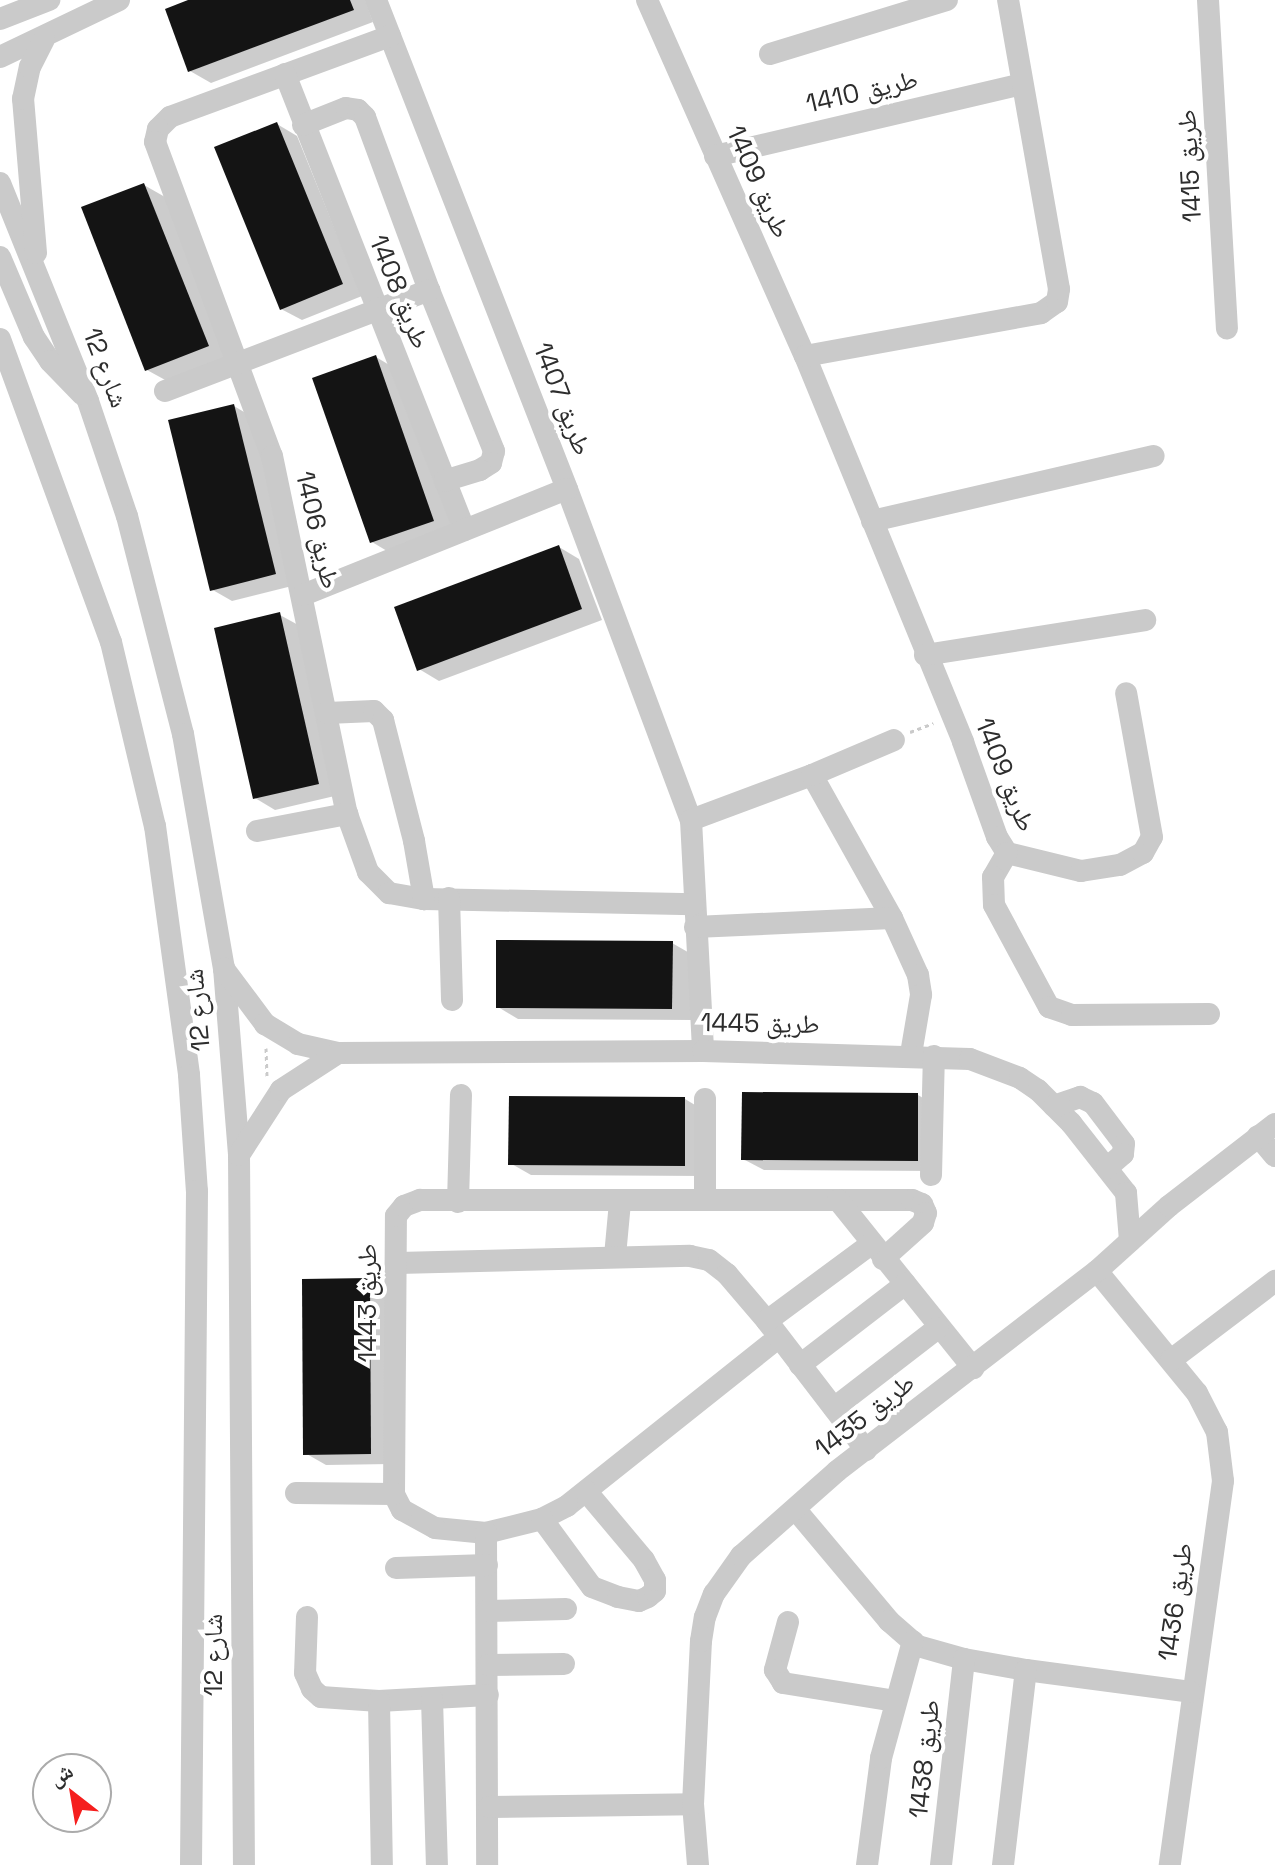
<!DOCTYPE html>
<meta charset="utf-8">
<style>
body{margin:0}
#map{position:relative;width:1275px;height:1865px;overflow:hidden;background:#fff;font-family:"Space Grotesk","Noto Naskh Arabic",sans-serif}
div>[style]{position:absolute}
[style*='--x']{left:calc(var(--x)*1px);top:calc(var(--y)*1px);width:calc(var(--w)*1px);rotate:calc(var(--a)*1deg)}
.shadow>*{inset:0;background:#0003}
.building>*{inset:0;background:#141414}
.path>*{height:3px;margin-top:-1.5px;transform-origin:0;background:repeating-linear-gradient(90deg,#cacaca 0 4px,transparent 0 8px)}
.minor>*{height:22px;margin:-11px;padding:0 11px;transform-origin:11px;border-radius:11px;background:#cacaca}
span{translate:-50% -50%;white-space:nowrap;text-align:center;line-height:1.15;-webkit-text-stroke:8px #fff;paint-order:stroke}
.street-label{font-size:26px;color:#2d2d2d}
.north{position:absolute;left:32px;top:1753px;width:80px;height:80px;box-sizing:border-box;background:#fff;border:2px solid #ababab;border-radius:50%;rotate:329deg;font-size:22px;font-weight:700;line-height:32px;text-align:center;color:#2d2d2d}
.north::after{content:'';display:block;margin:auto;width:28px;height:36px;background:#f51f1e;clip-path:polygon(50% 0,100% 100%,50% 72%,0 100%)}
</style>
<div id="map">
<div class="shadow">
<i style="clip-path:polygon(193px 0,365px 0,373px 22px,211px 83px,190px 71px)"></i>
<i style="clip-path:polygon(277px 124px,297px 136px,362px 296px,302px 320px,281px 309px)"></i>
<i style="clip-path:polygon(144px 185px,165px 197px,228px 358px,167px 381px,147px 370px)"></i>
<i style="clip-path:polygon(376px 357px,396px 369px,454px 532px,392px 554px,372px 542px)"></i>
<i style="clip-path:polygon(234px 406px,254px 418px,296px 585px,232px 601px,211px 589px)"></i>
<i style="clip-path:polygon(559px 547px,579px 559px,602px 620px,439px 681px,419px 669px)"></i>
<i style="clip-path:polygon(280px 615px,300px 626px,339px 795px,275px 810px,255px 798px)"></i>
<i style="clip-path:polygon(672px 943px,693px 955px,692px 1020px,518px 1019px,498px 1007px)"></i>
<i style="clip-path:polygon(918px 1095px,938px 1107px,937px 1171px,764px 1170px,743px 1159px)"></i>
<i style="clip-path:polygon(685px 1099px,705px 1111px,704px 1176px,531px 1175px,510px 1163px)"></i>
<i style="clip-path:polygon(370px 1280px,390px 1292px,391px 1464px,326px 1465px,305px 1453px)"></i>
</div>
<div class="building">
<i style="clip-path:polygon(188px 0,350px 0,354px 10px,188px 72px,165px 9px)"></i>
<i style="clip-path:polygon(277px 122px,343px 284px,280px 310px,214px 147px)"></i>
<i style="clip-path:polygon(144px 183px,209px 346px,145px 371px,81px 207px)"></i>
<i style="clip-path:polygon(376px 355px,434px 521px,370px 543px,312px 378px)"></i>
<i style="clip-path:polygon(234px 404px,276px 574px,210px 591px,168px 420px)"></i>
<i style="clip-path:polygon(559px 545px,582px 609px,417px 671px,394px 607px)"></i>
<i style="clip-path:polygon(280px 612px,319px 784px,253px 799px,214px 628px)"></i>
<i style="clip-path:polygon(496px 940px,673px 941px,672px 1009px,496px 1008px)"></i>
<i style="clip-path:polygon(742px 1092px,918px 1093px,918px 1161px,741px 1160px)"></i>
<i style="clip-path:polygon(509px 1096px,685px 1097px,685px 1166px,508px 1165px)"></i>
<i style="clip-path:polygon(370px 1278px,371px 1454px,303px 1455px,302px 1279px)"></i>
</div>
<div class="path">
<i style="--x:910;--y:732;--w:25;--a:-21"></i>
<i style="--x:266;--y:1048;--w:28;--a:88"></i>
</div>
<div class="minor">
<i style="--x:376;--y:0;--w:525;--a:68.66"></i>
<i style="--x:567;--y:489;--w:353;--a:69.5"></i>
<i style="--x:691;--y:820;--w:231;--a:87"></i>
<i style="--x:647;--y:0;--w:389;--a:66.1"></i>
<i style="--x:805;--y:356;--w:417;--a:67.7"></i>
<i style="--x:963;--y:742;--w:101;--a:70.3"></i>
<i style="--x:997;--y:837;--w:19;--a:58"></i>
<i style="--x:1007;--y:853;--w:76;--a:13.7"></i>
<i style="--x:1081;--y:871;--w:39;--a:-9"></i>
<i style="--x:1120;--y:865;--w:26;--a:-28"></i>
<i style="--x:1143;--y:853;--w:18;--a:-61"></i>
<i style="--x:1152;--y:837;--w:146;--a:-100.2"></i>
<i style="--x:1208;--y:0;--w:329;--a:86.7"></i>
<i style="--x:0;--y:19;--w:53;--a:-21.2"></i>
<i style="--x:390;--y:36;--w:234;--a:159.8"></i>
<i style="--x:170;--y:117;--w:17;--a:135"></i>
<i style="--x:158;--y:129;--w:13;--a:103"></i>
<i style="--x:155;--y:142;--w:335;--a:69.6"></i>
<i style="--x:272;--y:456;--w:366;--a:78.2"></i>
<i style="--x:347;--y:814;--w:62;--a:70.1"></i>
<i style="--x:368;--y:872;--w:30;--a:45"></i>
<i style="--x:389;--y:893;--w:36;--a:10"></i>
<i style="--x:424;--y:899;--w:270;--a:1.1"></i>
<i style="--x:770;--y:54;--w:185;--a:-17"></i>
<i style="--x:0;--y:57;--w:132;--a:-25.6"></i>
<i style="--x:285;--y:74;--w:490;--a:68.5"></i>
<i style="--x:303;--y:125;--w:46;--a:-21.6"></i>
<i style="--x:346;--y:108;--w:12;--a:9"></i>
<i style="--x:358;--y:110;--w:10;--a:45"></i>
<i style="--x:365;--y:117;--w:184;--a:69.7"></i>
<i style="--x:429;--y:290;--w:174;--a:68"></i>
<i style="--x:494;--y:451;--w:12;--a:104"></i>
<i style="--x:491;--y:463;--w:13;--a:148"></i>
<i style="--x:480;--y:470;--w:37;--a:163"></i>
<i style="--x:715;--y:156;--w:314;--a:-13.2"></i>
<i style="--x:0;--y:183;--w:235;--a:68"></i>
<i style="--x:88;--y:401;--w:121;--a:71.3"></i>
<i style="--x:127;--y:516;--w:225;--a:75.6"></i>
<i style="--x:183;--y:734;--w:238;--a:80.1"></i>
<i style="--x:224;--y:968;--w:188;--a:85.4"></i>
<i style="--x:239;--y:1155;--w:710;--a:89.6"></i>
<i style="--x:36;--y:253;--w:155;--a:-94.8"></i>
<i style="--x:23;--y:99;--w:33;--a:-78"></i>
<i style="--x:30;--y:67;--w:31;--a:-63"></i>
<i style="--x:0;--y:257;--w:87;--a:67"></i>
<i style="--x:34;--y:337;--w:29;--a:56"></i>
<i style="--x:50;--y:361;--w:46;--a:45.9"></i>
<i style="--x:0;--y:339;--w:323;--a:69.9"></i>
<i style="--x:111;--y:642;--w:189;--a:76.6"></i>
<i style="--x:155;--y:826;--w:251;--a:82.2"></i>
<i style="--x:189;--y:1075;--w:116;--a:86.1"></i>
<i style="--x:197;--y:1191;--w:674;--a:90.51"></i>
<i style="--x:805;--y:356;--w:240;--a:-10.3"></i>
<i style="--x:1041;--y:313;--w:19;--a:-35"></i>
<i style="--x:1057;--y:302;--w:13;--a:-81"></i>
<i style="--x:1059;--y:289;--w:293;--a:-100"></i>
<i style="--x:165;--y:391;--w:283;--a:-20.9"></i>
<i style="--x:872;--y:521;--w:289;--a:-13"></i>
<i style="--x:303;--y:595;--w:284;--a:-21.9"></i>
<i style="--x:925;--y:655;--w:223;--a:-9"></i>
<i style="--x:327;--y:713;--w:47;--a:-2.4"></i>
<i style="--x:374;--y:711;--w:13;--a:45"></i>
<i style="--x:383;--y:720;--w:125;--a:75.6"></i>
<i style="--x:414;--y:841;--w:59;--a:80.2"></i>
<i style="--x:812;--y:775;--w:164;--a:60.8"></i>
<i style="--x:892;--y:918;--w:63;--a:65.5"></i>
<i style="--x:918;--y:975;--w:20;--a:81"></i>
<i style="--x:921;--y:995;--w:60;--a:99.6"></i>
<i style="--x:691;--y:820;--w:129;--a:-20.4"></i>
<i style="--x:812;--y:775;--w:89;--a:-23.1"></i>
<i style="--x:257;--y:831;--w:92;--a:-10.7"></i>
<i style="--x:1007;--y:853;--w:28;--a:120"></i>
<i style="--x:993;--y:877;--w:28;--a:88"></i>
<i style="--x:994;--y:905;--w:116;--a:61.7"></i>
<i style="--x:1049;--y:1007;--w:24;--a:19"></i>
<i style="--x:1072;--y:1015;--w:137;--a:-0.4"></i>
<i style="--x:449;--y:898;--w:102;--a:88.3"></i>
<i style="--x:695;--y:927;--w:197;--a:-2.6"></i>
<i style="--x:224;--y:969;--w:69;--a:53.3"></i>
<i style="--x:265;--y:1024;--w:39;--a:31"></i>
<i style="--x:298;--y:1044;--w:41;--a:12.7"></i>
<i style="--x:338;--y:1053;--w:365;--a:-0.3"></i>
<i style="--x:703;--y:1051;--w:267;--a:1.7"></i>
<i style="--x:970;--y:1059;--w:53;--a:20.8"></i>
<i style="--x:1020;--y:1078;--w:22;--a:34"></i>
<i style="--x:1038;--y:1090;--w:47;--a:45"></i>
<i style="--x:1071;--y:1123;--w:89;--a:51.8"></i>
<i style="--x:1126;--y:1193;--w:48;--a:85.2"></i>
<i style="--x:1054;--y:1106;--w:28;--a:-19"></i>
<i style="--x:1080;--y:1097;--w:14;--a:25"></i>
<i style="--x:1093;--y:1103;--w:51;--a:52.9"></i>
<i style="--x:1124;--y:1144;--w:10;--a:96"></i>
<i style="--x:1123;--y:1154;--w:21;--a:139"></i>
<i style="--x:1258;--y:1136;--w:26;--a:50"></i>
<i style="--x:239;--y:1155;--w:77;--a:-57.1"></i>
<i style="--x:281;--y:1090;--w:68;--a:-33"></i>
<i style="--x:931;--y:1175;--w:119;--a:-88.6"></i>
<i style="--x:705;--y:1200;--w:101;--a:-90"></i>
<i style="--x:838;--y:1200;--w:74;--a:0"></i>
<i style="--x:912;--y:1200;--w:11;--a:22"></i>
<i style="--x:922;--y:1204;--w:10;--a:66"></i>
<i style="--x:926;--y:1213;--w:10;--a:107"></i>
<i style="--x:923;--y:1223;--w:54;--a:138"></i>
<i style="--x:458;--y:1202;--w:107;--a:-88.4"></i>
<i style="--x:615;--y:1256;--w:54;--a:-84.7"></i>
<i style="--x:398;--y:1263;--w:292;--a:-1.4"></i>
<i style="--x:690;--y:1256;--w:19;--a:12"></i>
<i style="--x:709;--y:1260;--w:23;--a:38"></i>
<i style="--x:727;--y:1274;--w:62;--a:49.6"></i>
<i style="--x:1097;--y:1271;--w:158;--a:50.7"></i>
<i style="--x:1197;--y:1393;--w:44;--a:62.9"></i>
<i style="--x:1217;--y:1432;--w:49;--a:83"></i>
<i style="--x:1223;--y:1481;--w:388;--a:97.9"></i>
<i style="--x:778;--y:1338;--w:270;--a:141.5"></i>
<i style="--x:567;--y:1506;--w:28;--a:153"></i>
<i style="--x:542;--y:1519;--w:58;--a:166"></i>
<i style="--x:486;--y:1533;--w:51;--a:-174.4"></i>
<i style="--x:435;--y:1528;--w:38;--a:-151"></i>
<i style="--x:402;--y:1510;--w:18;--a:-117"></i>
<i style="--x:394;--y:1494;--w:278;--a:-89.6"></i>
<i style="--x:396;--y:1216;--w:13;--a:-51"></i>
<i style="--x:404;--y:1206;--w:17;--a:-21"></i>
<i style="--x:420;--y:1200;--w:418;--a:0"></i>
<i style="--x:838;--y:1200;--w:216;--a:51.2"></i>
<i style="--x:1171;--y:1360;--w:131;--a:-37.2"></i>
<i style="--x:800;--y:1365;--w:133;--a:-37.6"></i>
<i style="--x:834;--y:1408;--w:131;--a:-37.6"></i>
<i style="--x:866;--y:1450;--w:163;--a:-127.5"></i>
<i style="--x:767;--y:1321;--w:129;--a:-36.5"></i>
<i style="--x:296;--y:1493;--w:98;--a:0.6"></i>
<i style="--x:796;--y:1510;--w:145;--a:50"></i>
<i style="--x:889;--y:1621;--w:38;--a:41"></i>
<i style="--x:918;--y:1646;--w:48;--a:15.8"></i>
<i style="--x:964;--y:1659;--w:63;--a:10.1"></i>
<i style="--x:1026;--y:1670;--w:166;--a:7.6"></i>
<i style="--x:542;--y:1519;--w:84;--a:53.7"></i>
<i style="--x:592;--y:1587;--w:28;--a:21"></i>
<i style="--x:618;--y:1597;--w:21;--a:11"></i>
<i style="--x:639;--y:1601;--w:10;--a:-24"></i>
<i style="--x:648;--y:1597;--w:9;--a:-41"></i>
<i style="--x:655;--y:1591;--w:11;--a:-90"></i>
<i style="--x:655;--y:1580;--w:23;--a:-119"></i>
<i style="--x:644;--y:1560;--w:90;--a:-130"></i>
<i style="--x:486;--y:1533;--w:332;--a:89.8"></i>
<i style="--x:396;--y:1568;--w:91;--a:-1.9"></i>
<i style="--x:487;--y:1611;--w:79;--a:-1.5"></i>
<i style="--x:307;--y:1617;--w:56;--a:92"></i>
<i style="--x:305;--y:1673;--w:17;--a:66"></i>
<i style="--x:312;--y:1689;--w:12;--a:42"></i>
<i style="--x:321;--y:1697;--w:58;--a:3.9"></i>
<i style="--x:379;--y:1701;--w:109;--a:-3.2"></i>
<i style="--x:788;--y:1622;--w:50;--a:105.2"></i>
<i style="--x:775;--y:1670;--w:15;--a:58"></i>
<i style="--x:783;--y:1683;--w:113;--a:9.1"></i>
<i style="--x:488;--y:1665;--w:76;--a:-0.8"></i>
<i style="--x:432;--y:1699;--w:166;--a:88.3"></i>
<i style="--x:379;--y:1701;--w:164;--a:89"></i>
<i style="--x:489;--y:1807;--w:204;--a:-0.8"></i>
<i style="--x:698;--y:1865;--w:61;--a:-94.7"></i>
<i style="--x:693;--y:1804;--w:163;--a:-87.2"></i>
<i style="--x:701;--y:1641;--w:24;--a:-81"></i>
<i style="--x:705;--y:1617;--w:25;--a:-69"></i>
<i style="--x:714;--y:1594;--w:47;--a:-54.6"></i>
<i style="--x:741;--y:1556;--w:128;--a:-41.5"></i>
<i style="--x:837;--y:1471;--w:328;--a:-37.6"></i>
<i style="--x:1097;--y:1271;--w:97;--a:-42.1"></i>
<i style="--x:1169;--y:1206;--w:134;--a:-37.7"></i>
<i style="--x:867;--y:1865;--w:108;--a:-82.5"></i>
<i style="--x:881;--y:1758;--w:121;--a:-74.7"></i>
<i style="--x:941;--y:1865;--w:207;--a:-83.6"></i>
<i style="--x:1003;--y:1865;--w:196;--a:-83.3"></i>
</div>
<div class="street-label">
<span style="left:862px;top:92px;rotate:-13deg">طريق 1410</span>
<span style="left:1190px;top:166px;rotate:-93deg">طريق 1415</span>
<span style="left:758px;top:182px;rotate:66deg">طريق 1409</span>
<span style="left:399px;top:292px;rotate:68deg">طريق 1408</span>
<span style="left:105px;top:368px;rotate:69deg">شارع 12</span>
<span style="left:562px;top:399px;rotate:69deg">طريق 1407</span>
<span style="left:317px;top:530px;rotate:77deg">طريق 1406</span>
<span style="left:1005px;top:775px;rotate:68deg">طريق 1409</span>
<span style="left:198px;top:1010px;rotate:-95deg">شارع 12</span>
<span style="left:760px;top:1024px;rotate:1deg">طريق 1445</span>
<span style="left:368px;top:1303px;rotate:-90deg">طريق 1443</span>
<span style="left:865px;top:1416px;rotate:-38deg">طريق 1435</span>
<span style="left:1176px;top:1602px;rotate:-82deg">طريق 1436</span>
<span style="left:214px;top:1655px;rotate:-90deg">شارع 12</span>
<span style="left:925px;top:1759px;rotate:-84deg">طريق 1438</span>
</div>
<div class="north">ش</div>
</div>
